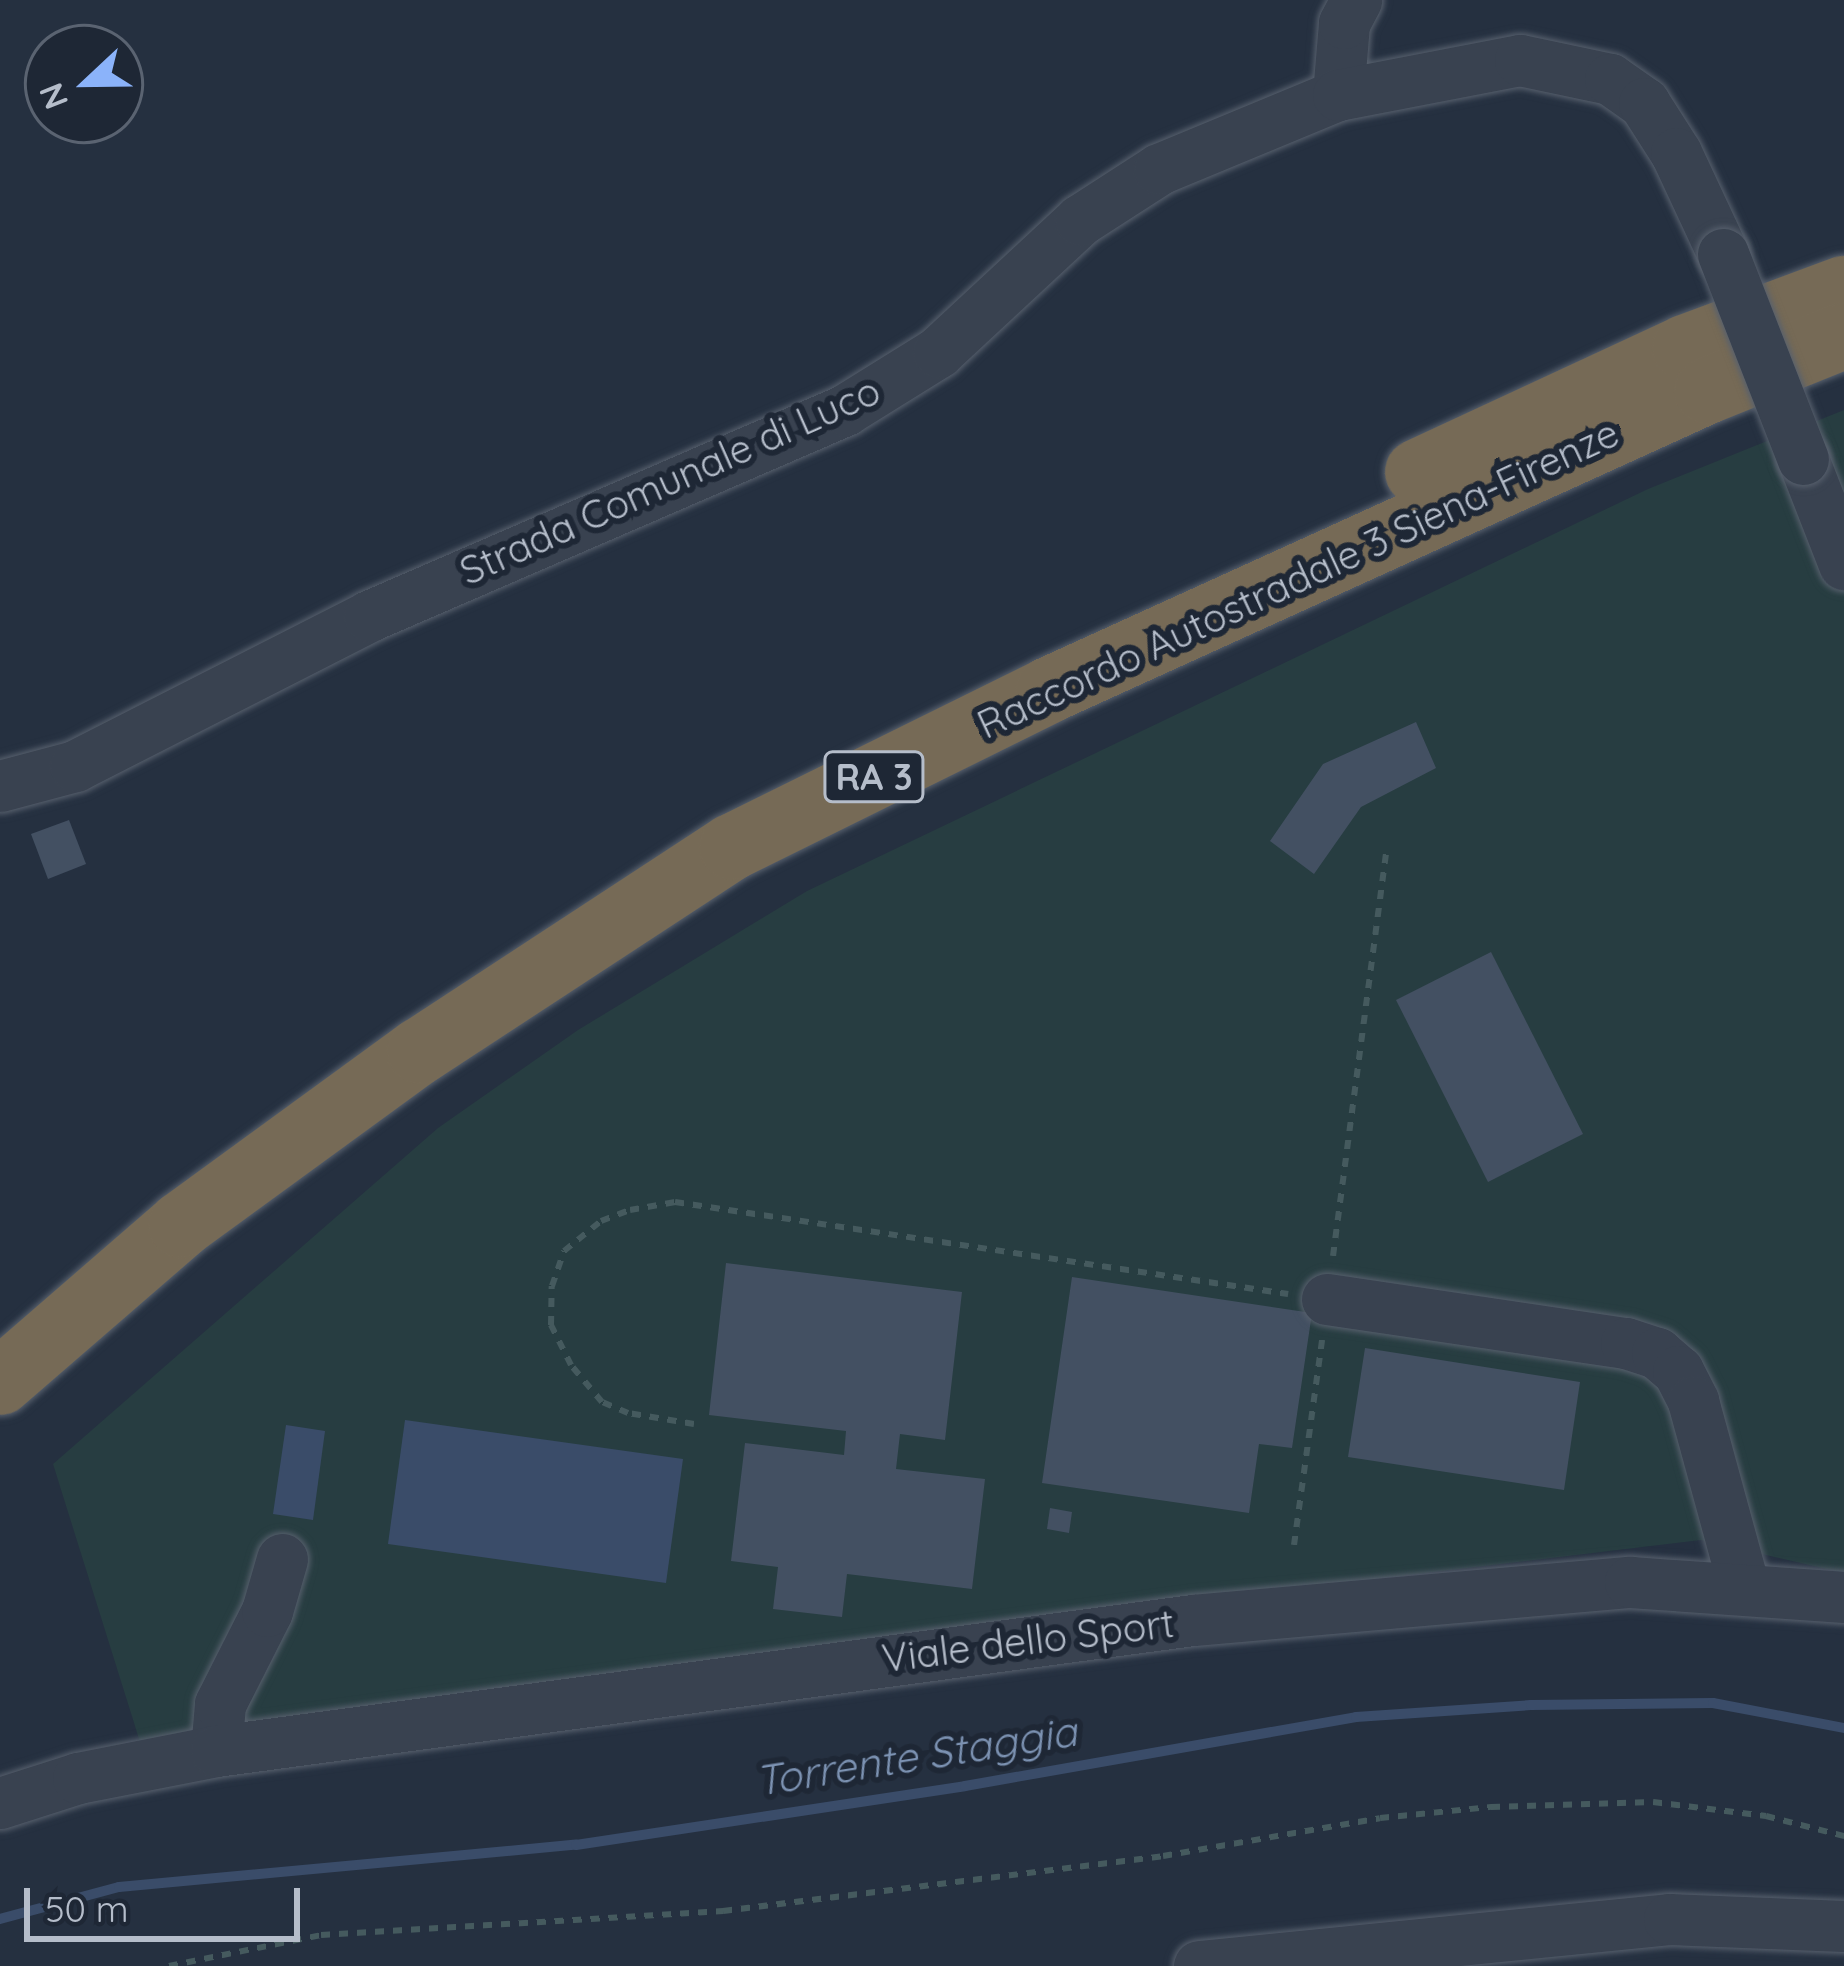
<!DOCTYPE html>
<style>
body{margin:0}
#map{position:relative;width:1844px;height:1966px;overflow:hidden;background:#253040;font-family:Quicksand,sans-serif}
div>[style]{position:absolute}
[style*='--x']{left:calc(var(--x)*1px);top:calc(var(--y)*1px);width:calc(var(--w)*1px);rotate:calc(var(--a)*1deg)}
.green>*{inset:0;background:#273d41}
.water>*{inset:0;background:#3a4c69}
.stream>*{height:10px;margin:-5px;padding:0 5px;transform-origin:5px;border-radius:5px;background:#3a4c69}
.building>*{inset:0;background:#435062}
.path>*{height:6px;margin-top:-3px;transform-origin:0;background:repeating-linear-gradient(90deg,#455a5e 0 9px,transparent 0 18px)}
.roads{filter:drop-shadow(0 0 3px #57606d) drop-shadow(0 0 3px #57606d)}
.minor>*{height:51px;margin:-25.5px;padding:0 25.5px;transform-origin:25.5px;border-radius:25.5px;background:#394250}
.highway>*{height:66px;margin:-33px;padding:0 33px;transform-origin:33px;border-radius:33px;background:#766a56}
.bridges{filter:drop-shadow(0 0 3px #57606d) drop-shadow(0 0 3px #57606d)}
.minor-bridge>*{height:51px;margin:-25.5px;padding:0 25.5px;transform-origin:25.5px;border-radius:25.5px;background:#394250}
span{translate:-50% -50%;white-space:nowrap;text-align:center;line-height:1.15;-webkit-text-stroke:12px #1e2735;paint-order:stroke}
.shield-label span{padding:3px 9px;background:#1e2735;border:3px solid;border-radius:9px;-webkit-text-stroke-width:0}
.shield-label{font-size:36px;color:#b5bdca;font-weight:700}
.street-label{font-size:39px;color:#b5bdca}
.water-label{font-size:42px;color:#7c92b2;font-style:italic}
.north{position:absolute;left:24px;top:24px;width:120px;height:120px;box-sizing:border-box;background:#1e2735;border:3px solid #5a6371;border-radius:50%;rotate:248deg;font-size:33px;font-weight:700;line-height:48px;text-align:center;color:#b5bdca}
.north::after{content:'';display:block;margin:auto;width:42px;height:54px;background:#8bb3fa;clip-path:polygon(50% 0,100% 100%,50% 72%,0 100%)}
.scale{position:absolute;left:24px;top:1888px;width:276px;height:54px;box-sizing:border-box;border:6px solid #b5bdca;border-top:0;padding-left:15px;font-size:36px;line-height:42px;white-space:nowrap;color:#b5bdca;-webkit-text-stroke:9px #1e2735;paint-order:stroke}
</style>
<div id="map">
<div class="green">
<i style="clip-path:polygon(1844px 410px,1844px 1573px,1701px 1540px,1031px 1620px,140px 1742px,53px 1464px,438px 1128px,578px 1030px,807px 891px,1648px 489px)"></i>
</div>
<div class="water">
<i style="clip-path:polygon(405px 1420px,683px 1459px,666px 1583px,388px 1544px)"></i>
<i style="clip-path:polygon(286px 1425px,325px 1431px,313px 1520px,273px 1514px)"></i>
</div>
<div class="stream">
<i style="--x:0;--y:1919;--w:123;--a:-15.1"></i>
<i style="--x:119;--y:1887;--w:459;--a:-5.3"></i>
<i style="--x:576;--y:1845;--w:393;--a:-8.6"></i>
<i style="--x:965;--y:1786;--w:397;--a:-10"></i>
<i style="--x:1356;--y:1717;--w:175;--a:-3.9"></i>
<i style="--x:1531;--y:1705;--w:182;--a:-0.6"></i>
<i style="--x:1713;--y:1703;--w:133;--a:10.8"></i>
</div>
<div class="building">
<i style="clip-path:polygon(1416px 722px,1436px 768px,1361px 807px,1314px 874px,1270px 841px,1323px 764px)"></i>
<i style="clip-path:polygon(69px 820px,86px 864px,48px 879px,31px 834px)"></i>
<i style="clip-path:polygon(1491px 952px,1583px 1134px,1488px 1182px,1396px 1000px)"></i>
<i style="clip-path:polygon(726px 1263px,962px 1292px,945px 1440px,900px 1434px,896px 1469px,985px 1479px,972px 1589px,847px 1574px,842px 1617px,773px 1609px,778px 1567px,731px 1561px,745px 1443px,844px 1455px,846px 1431px,709px 1415px)"></i>
<i style="clip-path:polygon(1072px 1277px,1312px 1313px,1292px 1448px,1259px 1444px,1249px 1513px,1042px 1483px)"></i>
<i style="clip-path:polygon(1365px 1348px,1580px 1382px,1564px 1490px,1348px 1457px)"></i>
<i style="clip-path:polygon(1050px 1508px,1072px 1512px,1069px 1533px,1047px 1529px)"></i>
</div>
<div class="path">
<i style="--x:1333;--y:1256;--w:412;--a:-82.5"></i>
<i style="--x:694;--y:1424;--w:67;--a:-170.5"></i>
<i style="--x:628;--y:1413;--w:28;--a:-157"></i>
<i style="--x:602;--y:1402;--w:48;--a:-130"></i>
<i style="--x:571;--y:1365;--w:45;--a:-116.6"></i>
<i style="--x:551;--y:1325;--w:39;--a:-89"></i>
<i style="--x:552;--y:1286;--w:37;--a:-71"></i>
<i style="--x:564;--y:1251;--w:48;--a:-39"></i>
<i style="--x:601;--y:1221;--w:31;--a:-21"></i>
<i style="--x:630;--y:1210;--w:46;--a:-10.1"></i>
<i style="--x:675;--y:1202;--w:620;--a:8.54"></i>
<i style="--x:1294;--y:1545;--w:207;--a:-82.2"></i>
<i style="--x:169;--y:1966;--w:155;--a:-11.5"></i>
<i style="--x:321;--y:1935;--w:403;--a:-3.4"></i>
<i style="--x:723;--y:1911;--w:443;--a:-7.1"></i>
<i style="--x:1163;--y:1856;--w:220;--a:-9.9"></i>
<i style="--x:1380;--y:1818;--w:112;--a:-5.7"></i>
<i style="--x:1491;--y:1807;--w:162;--a:-1.8"></i>
<i style="--x:1653;--y:1802;--w:114;--a:7.1"></i>
<i style="--x:1766;--y:1816;--w:81;--a:14.4"></i>
</div>
<div class="roads">
<div class="minor">
<i style="--x:1338;--y:95;--w:72;--a:-85.2"></i>
<i style="--x:1344;--y:23;--w:26;--a:-62"></i>
<i style="--x:1803;--y:459;--w:113;--a:68.7"></i>
<i style="--x:0;--y:786;--w:78;--a:-14.9"></i>
<i style="--x:75;--y:766;--w:330;--a:-27"></i>
<i style="--x:369;--y:616;--w:519;--a:-23.4"></i>
<i style="--x:845;--y:410;--w:110;--a:-31.9"></i>
<i style="--x:938;--y:352;--w:194;--a:-42.9"></i>
<i style="--x:1080;--y:220;--w:94;--a:-32.8"></i>
<i style="--x:1159;--y:169;--w:194;--a:-22.5"></i>
<i style="--x:1338;--y:95;--w:185;--a:-10.9"></i>
<i style="--x:1520;--y:60;--w:92;--a:11.9"></i>
<i style="--x:1610;--y:79;--w:42;--a:35.2"></i>
<i style="--x:1644;--y:103;--w:59;--a:57.4"></i>
<i style="--x:1676;--y:153;--w:111;--a:65"></i>
<i style="--x:1327;--y:1299;--w:302;--a:8.4"></i>
<i style="--x:1626;--y:1343;--w:33;--a:18"></i>
<i style="--x:1657;--y:1353;--w:28;--a:41"></i>
<i style="--x:1678;--y:1371;--w:34;--a:63"></i>
<i style="--x:1693;--y:1401;--w:193;--a:74.7"></i>
<i style="--x:216;--y:1751;--w:47;--a:-85.1"></i>
<i style="--x:220;--y:1704;--w:104;--a:-63.2"></i>
<i style="--x:267;--y:1611;--w:54;--a:-73.9"></i>
<i style="--x:0;--y:1803;--w:82;--a:-17.8"></i>
<i style="--x:78;--y:1778;--w:141;--a:-11.1"></i>
<i style="--x:216;--y:1751;--w:986;--a:-7.64"></i>
<i style="--x:1193;--y:1620;--w:439;--a:-5"></i>
<i style="--x:1630;--y:1582;--w:215;--a:4"></i>
<i style="--x:1199;--y:1966;--w:472;--a:-5.7"></i>
<i style="--x:1669;--y:1919;--w:175;--a:2.3"></i>
</div>
<div class="highway">
<i style="--x:1418;--y:472;--w:294;--a:-24.9"></i>
<i style="--x:1685;--y:348;--w:170;--a:-20.4"></i>
<i style="--x:0;--y:1382;--w:240;--a:-40.9"></i>
<i style="--x:181;--y:1225;--w:296;--a:-36.1"></i>
<i style="--x:420;--y:1051;--w:373;--a:-33.2"></i>
<i style="--x:732;--y:847;--w:354;--a:-26.3"></i>
<i style="--x:1049;--y:690;--w:723;--a:-24.44"></i>
<i style="--x:1707;--y:391;--w:148;--a:-21.9"></i>
</div>
</div>
<div class="bridges">
<div class="minor-bridge">
<i style="--x:1723;--y:254;--w:220;--a:68.7"></i>
</div>
</div>
<div class="shield-label">
<span style="left:874px;top:777px">RA 3</span>
</div>
<div class="street-label">
<span style="left:670px;top:481px;rotate:-24deg">Strada Comunale di Luco</span>
<span style="left:1298px;top:579px;rotate:-25deg">Raccordo Autostradale 3 Siena-Firenze</span>
<span style="left:1028px;top:1641px;rotate:-7deg">Viale dello Sport</span>
</div>
<div class="water-label">
<span style="left:916px;top:1756px;rotate:-9deg">Torrente Staggia</span>
</div>
<div class="north">N</div>
<div class="scale">50 m</div>
</div>
